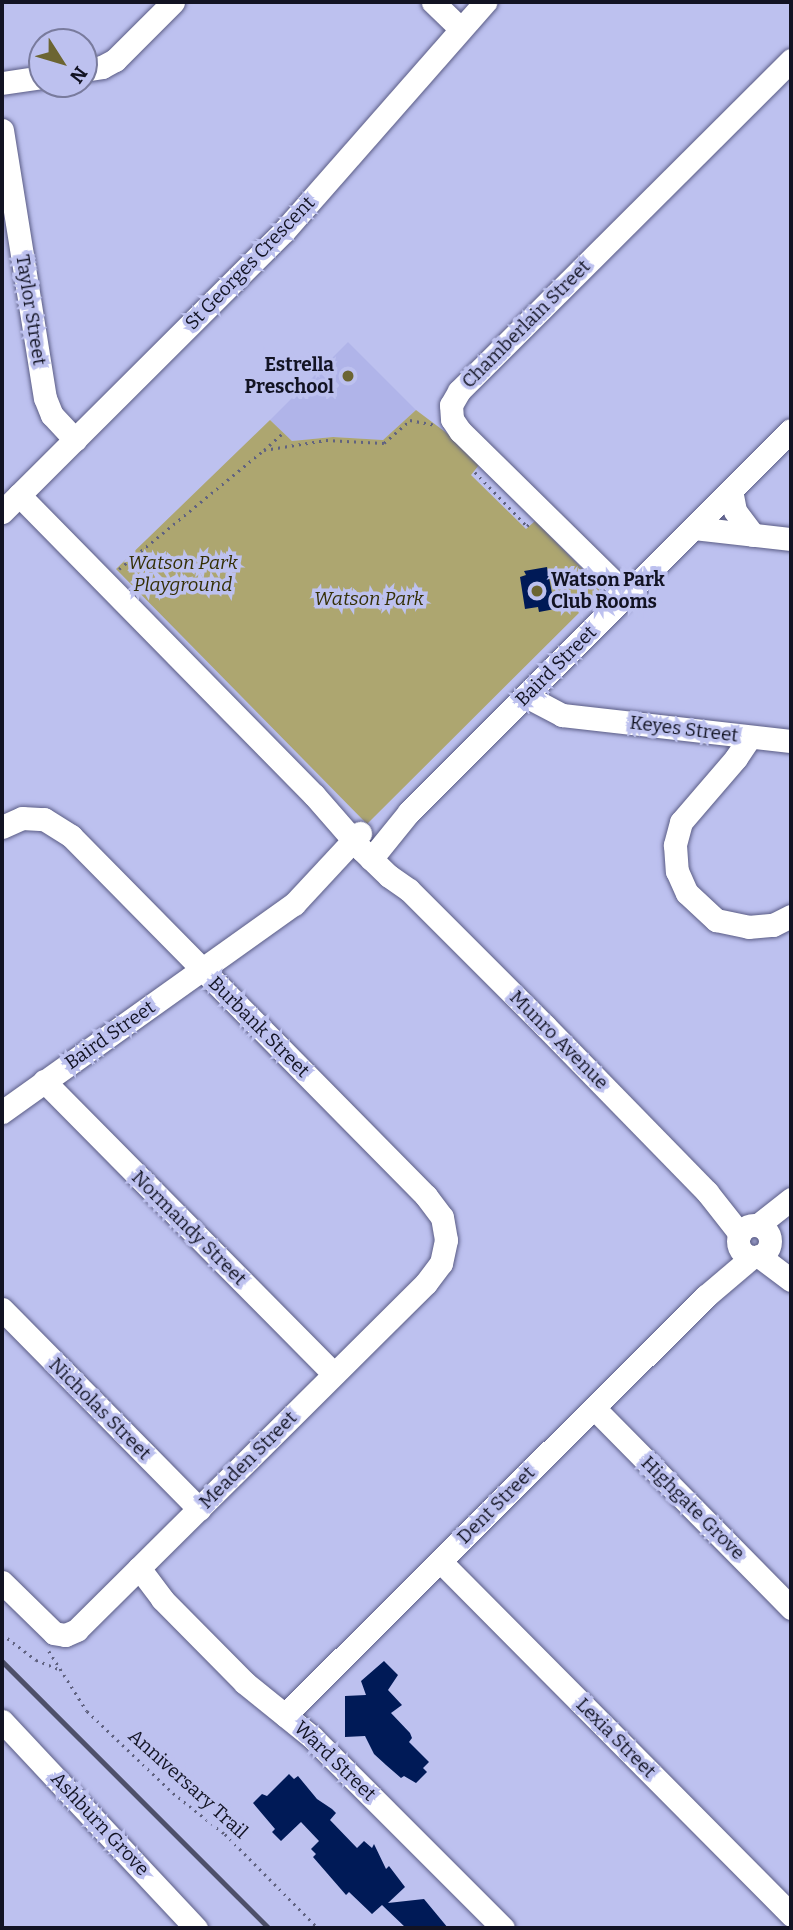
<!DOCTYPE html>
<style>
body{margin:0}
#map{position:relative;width:793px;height:1930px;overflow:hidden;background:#bdc1ef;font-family:Bitter,serif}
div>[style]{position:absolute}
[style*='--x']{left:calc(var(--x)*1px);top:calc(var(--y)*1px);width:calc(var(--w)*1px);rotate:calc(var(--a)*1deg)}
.built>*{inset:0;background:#b0b4e9}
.green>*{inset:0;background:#ada670}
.building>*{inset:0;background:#001a57}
.path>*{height:2.5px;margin-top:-1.25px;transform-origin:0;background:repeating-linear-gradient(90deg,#606280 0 2px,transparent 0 7px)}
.roads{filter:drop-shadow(0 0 2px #5a5c85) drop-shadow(0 0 2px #5a5c85)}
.minor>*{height:23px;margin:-11.5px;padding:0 11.5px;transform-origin:11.5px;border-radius:11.5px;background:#fff}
.minor>.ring{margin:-11.5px;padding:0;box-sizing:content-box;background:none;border:23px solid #fff;border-radius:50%}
.rail>*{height:4.5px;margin:-2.25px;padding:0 2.25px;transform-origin:2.25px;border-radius:2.25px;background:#4e506a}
.dots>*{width:19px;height:19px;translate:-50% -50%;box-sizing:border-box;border:4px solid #bdc1ef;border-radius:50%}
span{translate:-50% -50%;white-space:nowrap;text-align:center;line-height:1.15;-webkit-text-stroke:7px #bdc1ef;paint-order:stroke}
.street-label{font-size:19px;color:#121323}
.poi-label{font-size:19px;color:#121323;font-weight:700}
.right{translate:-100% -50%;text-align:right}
.left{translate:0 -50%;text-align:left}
.park-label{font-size:19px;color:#342f05;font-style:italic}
.frame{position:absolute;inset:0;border:4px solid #121323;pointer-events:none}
.north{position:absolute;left:28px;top:28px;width:70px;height:70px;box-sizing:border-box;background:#bdc1ef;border:2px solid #797b9d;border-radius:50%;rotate:127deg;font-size:19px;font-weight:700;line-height:28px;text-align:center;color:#121323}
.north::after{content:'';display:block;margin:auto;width:24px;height:32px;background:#6c6532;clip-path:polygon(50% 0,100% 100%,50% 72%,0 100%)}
</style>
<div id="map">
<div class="built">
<i style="clip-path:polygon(348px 342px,416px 410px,383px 440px,333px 437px,292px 441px,270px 420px)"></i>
</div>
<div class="green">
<i style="clip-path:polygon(416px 410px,448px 434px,479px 465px,471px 475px,526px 529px,535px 521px,599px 586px,599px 593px,367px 824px,116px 569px,270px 420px,292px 441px,333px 437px,383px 440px)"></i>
</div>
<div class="building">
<i style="clip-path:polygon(547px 567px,555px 609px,539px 612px,538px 607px,525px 609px,520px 577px,526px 575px,524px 571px)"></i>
<i style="clip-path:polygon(384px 1661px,398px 1675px,388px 1690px,402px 1705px,391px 1713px,410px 1733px,412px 1738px,409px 1742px,429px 1762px,423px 1768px,427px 1772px,416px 1783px,404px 1776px,401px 1778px,386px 1765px,374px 1754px,365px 1736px,345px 1737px,345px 1696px,366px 1695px,361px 1681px)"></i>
<i style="clip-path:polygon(289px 1774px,294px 1779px,298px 1776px,317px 1799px,332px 1809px,336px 1813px,330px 1820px,357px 1848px,364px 1841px,372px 1848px,374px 1844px,386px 1869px,389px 1866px,405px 1887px,388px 1903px,424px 1899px,448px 1928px,406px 1928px,382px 1905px,372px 1914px,349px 1892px,346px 1895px,313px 1857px,316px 1854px,311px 1849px,319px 1841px,301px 1822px,281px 1841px,272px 1832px,275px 1829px,253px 1803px,262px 1794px,267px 1796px)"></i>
</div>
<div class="path">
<i style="--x:264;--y:450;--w:25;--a:-42"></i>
<i style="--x:475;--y:472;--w:75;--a:46.1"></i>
<i style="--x:527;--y:526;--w:3;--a:-45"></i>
<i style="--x:119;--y:569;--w:188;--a:-39.4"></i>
<i style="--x:264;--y:450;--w:63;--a:-9.2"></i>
<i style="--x:326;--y:440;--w:58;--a:3"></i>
<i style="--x:384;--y:443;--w:35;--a:-41"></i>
<i style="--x:410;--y:420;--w:25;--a:11"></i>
<i style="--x:2;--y:1634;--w:43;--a:37.4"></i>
<i style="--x:36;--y:1660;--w:24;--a:22"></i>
<i style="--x:49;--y:1651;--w:71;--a:57.7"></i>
<i style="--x:87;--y:1711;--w:119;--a:43.6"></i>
<i style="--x:173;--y:1793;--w:66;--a:38.3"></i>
<i style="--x:225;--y:1834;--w:132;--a:45.3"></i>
</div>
<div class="roads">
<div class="minor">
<i style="--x:433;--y:2;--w:37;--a:44"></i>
<i style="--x:84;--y:70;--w:18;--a:-9"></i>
<i style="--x:102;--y:67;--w:15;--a:-28"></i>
<i style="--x:115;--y:60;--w:82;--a:-45"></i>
<i style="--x:2;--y:83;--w:40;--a:-8.5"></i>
<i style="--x:2;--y:130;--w:271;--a:80.9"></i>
<i style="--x:45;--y:398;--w:18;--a:68"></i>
<i style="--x:52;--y:415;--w:34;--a:47"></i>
<i style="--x:731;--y:490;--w:21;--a:79"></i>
<i style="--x:735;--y:511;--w:30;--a:53"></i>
<i style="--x:19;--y:495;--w:421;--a:45.5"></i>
<i style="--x:314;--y:795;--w:73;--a:48.9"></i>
<i style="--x:362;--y:850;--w:37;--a:44"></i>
<i style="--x:389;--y:876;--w:24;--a:35"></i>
<i style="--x:409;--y:890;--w:192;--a:45"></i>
<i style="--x:545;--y:1026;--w:232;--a:45.7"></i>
<i style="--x:707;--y:1192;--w:53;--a:51.8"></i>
<i style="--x:2;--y:512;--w:398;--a:-44.9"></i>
<i style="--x:284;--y:231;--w:305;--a:-48.7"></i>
<i style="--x:694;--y:528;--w:98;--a:6.5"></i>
<i style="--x:627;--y:595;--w:234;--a:-135.5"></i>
<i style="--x:460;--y:431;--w:14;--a:-124"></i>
<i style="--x:452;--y:419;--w:14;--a:-94"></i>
<i style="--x:451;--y:405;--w:16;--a:-60"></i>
<i style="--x:459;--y:391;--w:469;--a:-44.9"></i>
<i style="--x:526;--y:696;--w:41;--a:27.8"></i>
<i style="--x:562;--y:715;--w:230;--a:6.5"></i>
<i style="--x:750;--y:737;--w:25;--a:124"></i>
<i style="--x:736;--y:758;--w:84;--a:130.7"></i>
<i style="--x:681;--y:822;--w:24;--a:105"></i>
<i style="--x:675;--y:845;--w:26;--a:86"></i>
<i style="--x:677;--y:871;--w:24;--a:66"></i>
<i style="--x:687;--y:893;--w:40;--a:43"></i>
<i style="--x:716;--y:920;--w:33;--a:12"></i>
<i style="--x:748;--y:927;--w:25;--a:-5"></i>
<i style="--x:773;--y:925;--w:20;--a:-27"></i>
<i style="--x:2;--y:827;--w:22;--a:-24"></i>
<i style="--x:22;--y:818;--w:22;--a:3"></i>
<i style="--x:44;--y:819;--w:32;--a:32"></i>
<i style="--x:71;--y:836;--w:506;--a:45.4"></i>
<i style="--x:426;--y:1196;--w:26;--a:53"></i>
<i style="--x:442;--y:1217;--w:23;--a:80"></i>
<i style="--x:446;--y:1240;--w:24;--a:102"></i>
<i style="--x:441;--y:1263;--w:25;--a:127"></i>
<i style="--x:426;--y:1283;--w:492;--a:135.2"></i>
<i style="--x:77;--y:1630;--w:13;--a:157"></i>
<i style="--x:65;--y:1635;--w:11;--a:-170"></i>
<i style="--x:54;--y:1633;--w:73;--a:-135.6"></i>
<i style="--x:371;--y:859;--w:60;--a:-51"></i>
<i style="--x:409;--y:812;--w:540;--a:-45"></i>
<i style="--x:44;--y:1081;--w:412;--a:45.3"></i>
<i style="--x:2;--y:1112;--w:359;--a:-35.5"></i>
<i style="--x:294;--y:904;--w:97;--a:-47.1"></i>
<i style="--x:758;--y:1225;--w:42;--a:-38.2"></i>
<i class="ring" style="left:738px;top:1225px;width:9px;height:9px"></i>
<i style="--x:759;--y:1256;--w:40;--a:37"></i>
<i style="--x:2;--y:1309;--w:281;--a:45.4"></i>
<i style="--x:594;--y:1408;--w:281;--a:45.4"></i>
<i style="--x:440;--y:1561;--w:499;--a:45.2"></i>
<i style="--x:139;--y:1568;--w:39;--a:53"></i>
<i style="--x:162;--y:1599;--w:118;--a:45.3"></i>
<i style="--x:245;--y:1683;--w:86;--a:38.9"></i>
<i style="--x:312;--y:1737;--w:270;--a:45"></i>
<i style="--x:285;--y:1715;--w:594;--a:-44.86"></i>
<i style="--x:706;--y:1296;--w:60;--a:-40.3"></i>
<i style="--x:2;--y:1721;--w:284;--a:46.9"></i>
</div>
</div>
<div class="rail">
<i style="--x:2;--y:1661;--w:378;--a:45"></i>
</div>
<div class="dots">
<i style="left:348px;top:376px;background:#6c6532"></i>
<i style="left:537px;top:591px;background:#6c6532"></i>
</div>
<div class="street-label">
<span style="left:250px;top:263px;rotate:-46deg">St Georges Crescent</span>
<span style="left:31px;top:310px;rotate:81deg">Taylor Street</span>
<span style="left:526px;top:324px;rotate:-45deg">Chamberlain Street</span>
<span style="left:556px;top:666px;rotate:-45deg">Baird Street</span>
<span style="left:684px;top:729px;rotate:7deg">Keyes Street</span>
<span style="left:259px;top:1027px;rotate:45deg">Burbank Street</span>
<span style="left:110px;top:1035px;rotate:-35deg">Baird Street</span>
<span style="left:559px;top:1040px;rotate:45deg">Munro Avenue</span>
<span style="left:189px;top:1228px;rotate:45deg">Normandy Street</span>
<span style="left:100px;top:1409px;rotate:45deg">Nicholas Street</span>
<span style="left:248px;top:1460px;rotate:-45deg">Meaden Street</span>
<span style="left:496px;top:1505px;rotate:-45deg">Dent Street</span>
<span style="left:693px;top:1508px;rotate:45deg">Highgate Grove</span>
<span style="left:616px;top:1738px;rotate:45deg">Lexia Street</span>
<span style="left:335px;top:1761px;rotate:44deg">Ward Street</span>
<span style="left:188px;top:1784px;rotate:42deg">Anniversary Trail</span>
<span style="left:100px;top:1824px;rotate:47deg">Ashburn Grove</span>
</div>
<div class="poi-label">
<span class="right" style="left:334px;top:376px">Estrella<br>Preschool</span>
<span class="left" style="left:551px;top:591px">Watson Park<br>Club Rooms</span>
</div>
<div class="park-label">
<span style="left:183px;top:574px">Watson Park<br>Playground</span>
<span style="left:369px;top:599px">Watson Park</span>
</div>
<div class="frame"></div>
<div class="north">N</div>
</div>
